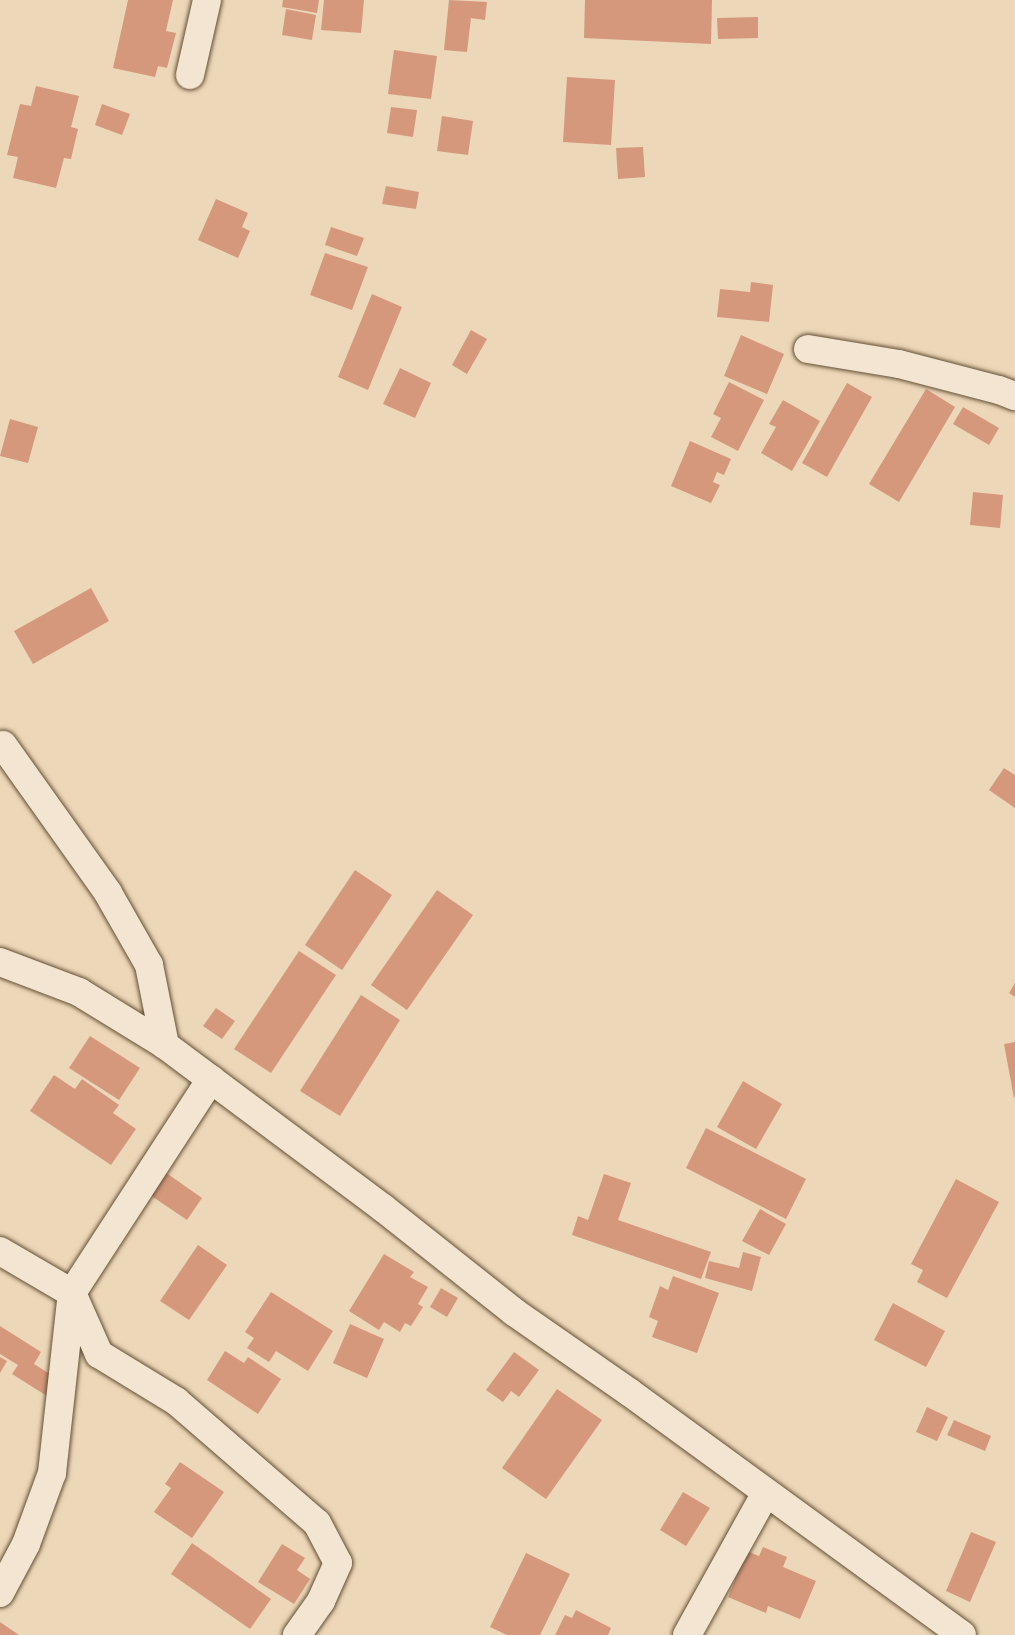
<!DOCTYPE html>
<style>
body{margin:0}
#map{position:relative;width:1015px;height:1635px;overflow:hidden;background:#edd7b9;font-family:"IM FELL DW Pica",serif}
div>[style]{position:absolute}
[style*='--x']{left:calc(var(--x)*1px);top:calc(var(--y)*1px);width:calc(var(--w)*1px);rotate:calc(var(--a)*1deg)}
.building>*{inset:0;background:#d5987c}
.roads{filter:drop-shadow(0 0 2px #634f34) drop-shadow(0 0 2px #634f34)}
.street>*{height:28px;margin:-14px;padding:0 14px;transform-origin:14px;border-radius:14px;background:#f3e5d2}
span{translate:-50% -50%;white-space:nowrap;text-align:center;line-height:1.15;-webkit-text-stroke:6px #f3e5d2;paint-order:stroke}
</style>
<div id="map">
<div class="building">
<i style="clip-path:polygon(128px 0,173px 0,166px 31px,176px 33px,167px 68px,158px 66px,155px 77px,113px 68px)"></i>
<i style="clip-path:polygon(283px 0,319px 0,317px 13px,282px 7px)"></i>
<i style="clip-path:polygon(324px 0,364px 0,361px 33px,321px 30px)"></i>
<i style="clip-path:polygon(449px 0,487px 2px,485px 20px,471px 18px,467px 52px,444px 50px)"></i>
<i style="clip-path:polygon(585px 0,712px 0,711px 44px,584px 38px)"></i>
<i style="clip-path:polygon(286px 9px,316px 15px,312px 40px,282px 35px)"></i>
<i style="clip-path:polygon(758px 17px,758px 38px,718px 39px,717px 18px)"></i>
<i style="clip-path:polygon(394px 50px,437px 56px,431px 99px,388px 94px)"></i>
<i style="clip-path:polygon(567px 77px,615px 80px,611px 145px,563px 142px)"></i>
<i style="clip-path:polygon(36px 86px,79px 96px,71px 127px,78px 129px,71px 159px,64px 158px,56px 188px,13px 178px,18px 157px,7px 155px,20px 104px,31px 106px)"></i>
<i style="clip-path:polygon(102px 104px,130px 114px,122px 135px,95px 125px)"></i>
<i style="clip-path:polygon(391px 107px,417px 110px,413px 137px,387px 133px)"></i>
<i style="clip-path:polygon(442px 116px,473px 121px,468px 155px,437px 151px)"></i>
<i style="clip-path:polygon(643px 147px,645px 177px,618px 179px,616px 148px)"></i>
<i style="clip-path:polygon(386px 186px,419px 192px,416px 209px,382px 204px)"></i>
<i style="clip-path:polygon(216px 199px,248px 213px,242px 227px,250px 231px,238px 258px,198px 240px)"></i>
<i style="clip-path:polygon(331px 227px,364px 238px,357px 256px,325px 245px)"></i>
<i style="clip-path:polygon(325px 253px,368px 267px,352px 310px,310px 295px)"></i>
<i style="clip-path:polygon(751px 282px,773px 285px,769px 322px,717px 317px,720px 289px,750px 292px)"></i>
<i style="clip-path:polygon(372px 294px,402px 307px,368px 390px,338px 377px)"></i>
<i style="clip-path:polygon(471px 330px,487px 339px,467px 374px,452px 365px)"></i>
<i style="clip-path:polygon(741px 335px,784px 354px,767px 394px,724px 376px)"></i>
<i style="clip-path:polygon(400px 368px,431px 383px,415px 418px,383px 404px)"></i>
<i style="clip-path:polygon(729px 382px,764px 400px,738px 451px,711px 437px,721px 418px,713px 414px)"></i>
<i style="clip-path:polygon(847px 383px,872px 397px,827px 477px,802px 463px)"></i>
<i style="clip-path:polygon(926px 389px,955px 407px,899px 502px,869px 484px)"></i>
<i style="clip-path:polygon(783px 400px,820px 421px,792px 471px,761px 453px,776px 427px,769px 424px)"></i>
<i style="clip-path:polygon(963px 407px,999px 428px,989px 445px,953px 424px)"></i>
<i style="clip-path:polygon(10px 419px,38px 427px,28px 463px,0 456px)"></i>
<i style="clip-path:polygon(690px 441px,731px 459px,724px 475px,717px 472px,713px 482px,720px 485px,711px 503px,671px 486px)"></i>
<i style="clip-path:polygon(973px 492px,1003px 495px,1000px 528px,970px 525px)"></i>
<i style="clip-path:polygon(91px 588px,109px 621px,33px 664px,14px 631px)"></i>
<i style="clip-path:polygon(1004px 768px,1015px 775px,1015px 808px,989px 790px)"></i>
<i style="clip-path:polygon(355px 870px,392px 895px,342px 970px,305px 945px)"></i>
<i style="clip-path:polygon(437px 890px,473px 915px,407px 1010px,371px 985px)"></i>
<i style="clip-path:polygon(299px 951px,336px 975px,271px 1073px,234px 1049px)"></i>
<i style="clip-path:polygon(1015px 983px,1015px 997px,1009px 993px)"></i>
<i style="clip-path:polygon(361px 995px,400px 1020px,340px 1116px,300px 1091px)"></i>
<i style="clip-path:polygon(216px 1008px,235px 1021px,222px 1039px,203px 1026px)"></i>
<i style="clip-path:polygon(90px 1036px,140px 1068px,119px 1100px,69px 1068px)"></i>
<i style="clip-path:polygon(1015px 1042px,1015px 1097px,1014px 1098px,1004px 1044px)"></i>
<i style="clip-path:polygon(54px 1075px,75px 1089px,82px 1079px,119px 1105px,113px 1113px,136px 1129px,111px 1165px,30px 1111px)"></i>
<i style="clip-path:polygon(743px 1081px,782px 1104px,756px 1149px,717px 1127px)"></i>
<i style="clip-path:polygon(706px 1128px,806px 1179px,786px 1219px,686px 1168px)"></i>
<i style="clip-path:polygon(165px 1172px,202px 1198px,187px 1220px,150px 1195px)"></i>
<i style="clip-path:polygon(604px 1174px,631px 1183px,618px 1220px,711px 1252px,701px 1279px,572px 1235px,578px 1216px,588px 1220px)"></i>
<i style="clip-path:polygon(956px 1179px,999px 1202px,947px 1298px,917px 1282px,923px 1270px,911px 1264px)"></i>
<i style="clip-path:polygon(760px 1209px,786px 1224px,769px 1255px,742px 1241px)"></i>
<i style="clip-path:polygon(198px 1245px,227px 1265px,189px 1320px,160px 1301px)"></i>
<i style="clip-path:polygon(743px 1252px,761px 1257px,752px 1291px,705px 1278px,709px 1261px,739px 1268px)"></i>
<i style="clip-path:polygon(384px 1254px,414px 1272px,410px 1277px,428px 1287px,418px 1304px,423px 1307px,411px 1326px,405px 1323px,400px 1332px,384px 1322px,379px 1330px,349px 1311px)"></i>
<i style="clip-path:polygon(673px 1276px,719px 1293px,697px 1353px,652px 1337px,658px 1321px,649px 1317px,660px 1286px,668px 1290px)"></i>
<i style="clip-path:polygon(441px 1288px,458px 1298px,447px 1317px,430px 1307px)"></i>
<i style="clip-path:polygon(271px 1292px,333px 1331px,308px 1371px,276px 1351px,269px 1362px,247px 1348px,254px 1338px,245px 1332px)"></i>
<i style="clip-path:polygon(893px 1303px,945px 1331px,926px 1367px,874px 1340px)"></i>
<i style="clip-path:polygon(350px 1324px,384px 1339px,367px 1378px,333px 1363px)"></i>
<i style="clip-path:polygon(0 1326px,41px 1352px,34px 1364px,58px 1379px,47px 1396px,12px 1374px,18px 1365px,0 1354px)"></i>
<i style="clip-path:polygon(225px 1351px,244px 1363px,248px 1357px,281px 1379px,258px 1414px,207px 1380px)"></i>
<i style="clip-path:polygon(514px 1352px,539px 1370px,519px 1397px,511px 1391px,503px 1402px,486px 1390px)"></i>
<i style="clip-path:polygon(0 1357px,7px 1361px,0 1373px)"></i>
<i style="clip-path:polygon(557px 1389px,602px 1420px,546px 1499px,502px 1468px)"></i>
<i style="clip-path:polygon(927px 1407px,948px 1417px,937px 1441px,916px 1432px)"></i>
<i style="clip-path:polygon(954px 1420px,991px 1436px,985px 1451px,947px 1435px)"></i>
<i style="clip-path:polygon(180px 1462px,224px 1492px,192px 1538px,154px 1512px,171px 1488px,165px 1484px)"></i>
<i style="clip-path:polygon(683px 1492px,710px 1508px,686px 1546px,660px 1530px)"></i>
<i style="clip-path:polygon(971px 1532px,996px 1542px,970px 1602px,946px 1591px)"></i>
<i style="clip-path:polygon(192px 1543px,271px 1599px,250px 1629px,171px 1574px)"></i>
<i style="clip-path:polygon(282px 1544px,305px 1558px,297px 1570px,310px 1579px,294px 1604px,258px 1582px)"></i>
<i style="clip-path:polygon(763px 1547px,787px 1557px,783px 1567px,816px 1581px,800px 1619px,768px 1606px,766px 1613px,728px 1597px,747px 1551px,759px 1556px)"></i>
<i style="clip-path:polygon(526px 1553px,570px 1574px,540px 1635px,507px 1635px,490px 1627px)"></i>
<i style="clip-path:polygon(576px 1610px,611px 1628px,608px 1635px,555px 1635px,565px 1615px,572px 1618px)"></i>
<i style="clip-path:polygon(0 1622px,19px 1635px,0 1635px)"></i>
</div>
<div class="roads">
<div class="street">
<i style="--x:190;--y:75;--w:77;--a:-77.2"></i>
<i style="--x:808;--y:349;--w:92;--a:9.4"></i>
<i style="--x:899;--y:364;--w:103;--a:14.6"></i>
<i style="--x:999;--y:390;--w:17;--a:21"></i>
<i style="--x:3;--y:745;--w:181;--a:54.6"></i>
<i style="--x:108;--y:893;--w:83;--a:60.3"></i>
<i style="--x:149;--y:965;--w:82;--a:78.7"></i>
<i style="--x:0;--y:962;--w:85;--a:20.8"></i>
<i style="--x:79;--y:992;--w:101;--a:31.6"></i>
<i style="--x:165;--y:1045;--w:272;--a:36.8"></i>
<i style="--x:383;--y:1208;--w:167;--a:38.4"></i>
<i style="--x:514;--y:1312;--w:140;--a:34.8"></i>
<i style="--x:629;--y:1392;--w:412;--a:36.1"></i>
<i style="--x:0;--y:1251;--w:83;--a:30.3"></i>
<i style="--x:72;--y:1293;--w:67;--a:66.1"></i>
<i style="--x:99;--y:1354;--w:90;--a:31.4"></i>
<i style="--x:176;--y:1401;--w:186;--a:40.9"></i>
<i style="--x:317;--y:1523;--w:45;--a:62.3"></i>
<i style="--x:338;--y:1563;--w:42;--a:114.1"></i>
<i style="--x:321;--y:1601;--w:42;--a:125.2"></i>
<i style="--x:0;--y:1593;--w:55;--a:-62"></i>
<i style="--x:26;--y:1544;--w:76;--a:-69.9"></i>
<i style="--x:52;--y:1473;--w:181;--a:-83.7"></i>
<i style="--x:72;--y:1293;--w:255;--a:-57"></i>
<i style="--x:687;--y:1635;--w:161;--a:-61"></i>
</div>
</div>
</div>
